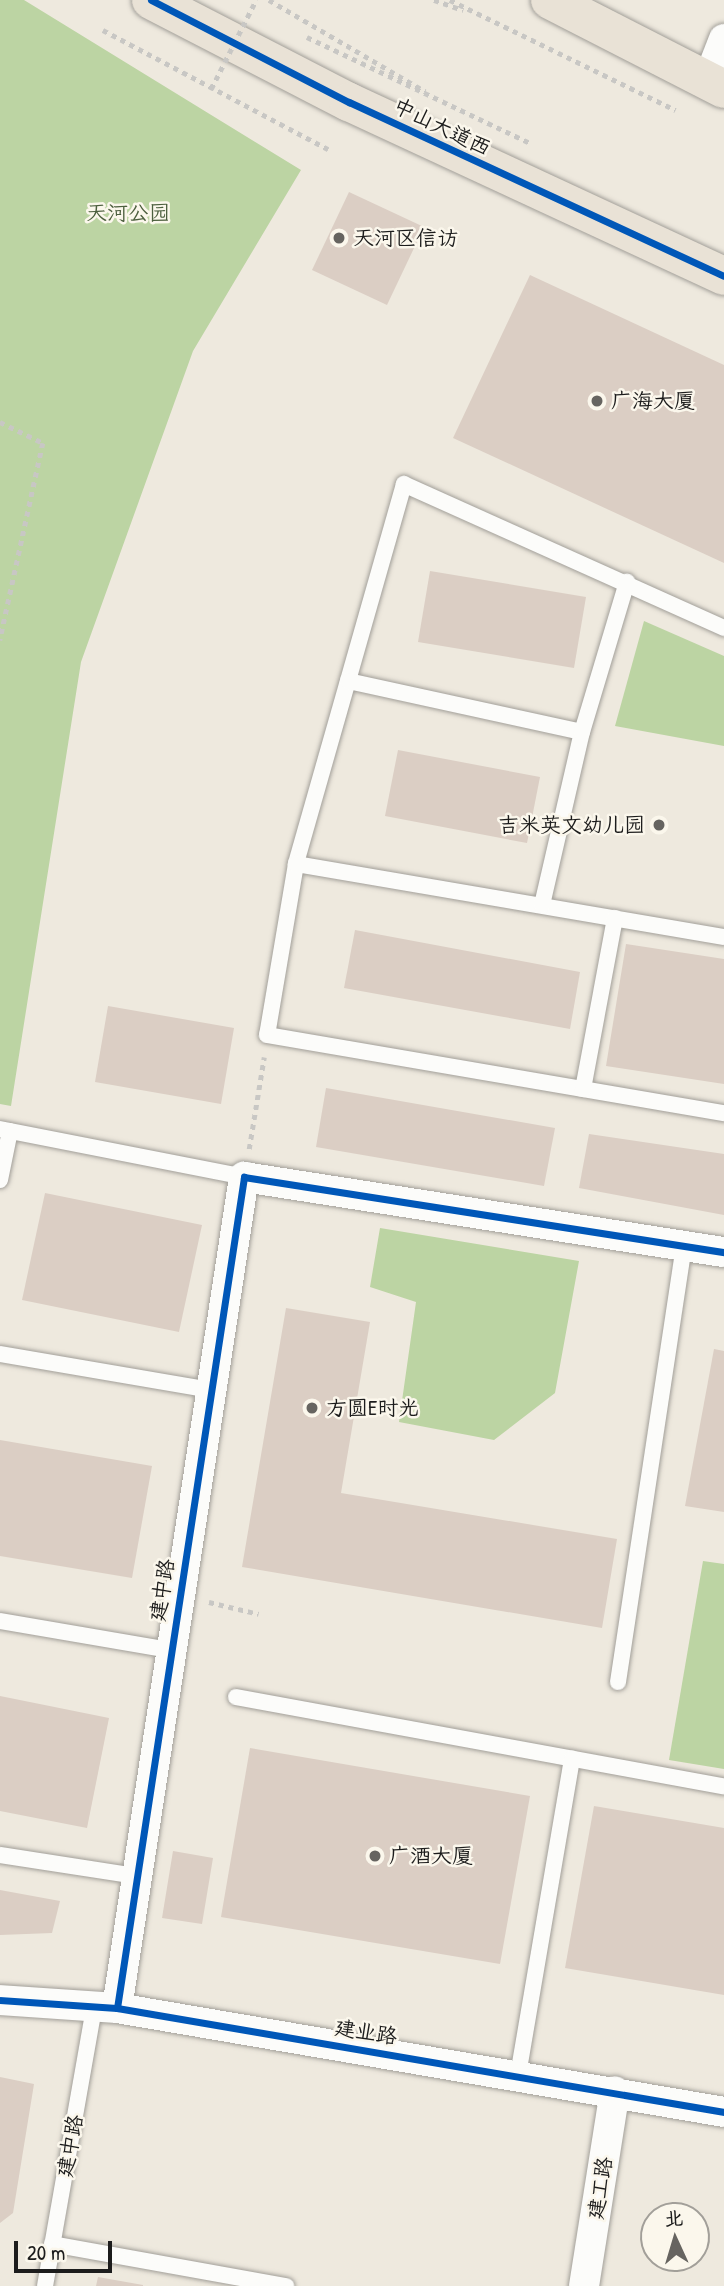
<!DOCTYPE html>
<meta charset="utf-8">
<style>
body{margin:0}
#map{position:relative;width:724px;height:2286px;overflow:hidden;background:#eee9de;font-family:"Patrick Hand","LXGW WenKai TC",sans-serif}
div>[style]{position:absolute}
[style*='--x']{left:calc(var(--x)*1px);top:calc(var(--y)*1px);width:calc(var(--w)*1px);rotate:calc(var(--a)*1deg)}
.green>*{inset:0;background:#bcd4a3}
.building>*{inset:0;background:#dbcec4}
.path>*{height:4.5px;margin-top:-2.25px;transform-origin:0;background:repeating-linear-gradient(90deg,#c8c7c4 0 5px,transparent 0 10px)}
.roads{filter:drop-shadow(0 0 2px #a29f99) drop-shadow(0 0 2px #a29f99)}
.service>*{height:16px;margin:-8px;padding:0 8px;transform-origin:8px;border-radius:8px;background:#fcfcfa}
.minor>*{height:30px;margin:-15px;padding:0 15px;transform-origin:15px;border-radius:15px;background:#fcfcfa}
.trunk>*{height:38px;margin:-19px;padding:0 19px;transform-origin:19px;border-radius:19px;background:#e9e2d6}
.path-bridge>*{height:4.5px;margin-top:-2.25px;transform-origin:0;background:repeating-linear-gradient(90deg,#c8c7c4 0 5px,transparent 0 10px)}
.cycleway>*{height:7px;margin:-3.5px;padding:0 3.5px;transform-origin:3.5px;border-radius:3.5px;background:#0057b8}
.dots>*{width:19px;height:19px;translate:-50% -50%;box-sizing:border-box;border:4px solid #fbf7ec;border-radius:50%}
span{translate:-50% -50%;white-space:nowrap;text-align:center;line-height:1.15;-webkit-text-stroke:5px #fbf7ec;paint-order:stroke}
.street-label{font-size:21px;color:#1c1c1c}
.park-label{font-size:21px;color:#4c5f3e}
.poi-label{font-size:21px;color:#1c1c1c}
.left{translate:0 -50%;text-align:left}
.right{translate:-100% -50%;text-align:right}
.north{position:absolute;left:640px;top:2202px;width:70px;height:70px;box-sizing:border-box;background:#fbf7ec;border:2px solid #a29f99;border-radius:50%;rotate:356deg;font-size:19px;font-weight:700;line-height:28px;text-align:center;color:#1c1c1c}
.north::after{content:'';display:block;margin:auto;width:24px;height:32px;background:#666460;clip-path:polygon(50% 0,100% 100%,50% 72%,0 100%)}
.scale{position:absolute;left:14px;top:2241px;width:98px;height:32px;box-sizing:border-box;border:4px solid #1c1c1c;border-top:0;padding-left:9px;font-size:21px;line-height:24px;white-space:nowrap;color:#1c1c1c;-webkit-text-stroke:5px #fbf7ec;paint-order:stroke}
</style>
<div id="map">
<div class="green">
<i style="clip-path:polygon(0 0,24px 0,301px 170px,193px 351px,81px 662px,11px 1106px,0 1104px)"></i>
<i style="clip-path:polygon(644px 621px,724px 656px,724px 746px,615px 726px)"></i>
<i style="clip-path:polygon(380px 1228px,579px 1261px,555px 1393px,494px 1440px,399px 1422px,416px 1302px,370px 1287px)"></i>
<i style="clip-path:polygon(703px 1561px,724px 1564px,724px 1769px,669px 1760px)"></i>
</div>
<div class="building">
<i style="clip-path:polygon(349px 192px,424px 227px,387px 305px,312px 270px)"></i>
<i style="clip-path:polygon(530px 275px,724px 365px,724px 563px,453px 438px)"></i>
<i style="clip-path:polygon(430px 571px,586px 597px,574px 668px,418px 642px)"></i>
<i style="clip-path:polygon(398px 750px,540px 777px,527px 843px,385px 816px)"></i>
<i style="clip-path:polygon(355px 930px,580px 972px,570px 1029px,344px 988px)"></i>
<i style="clip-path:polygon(626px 944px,724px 959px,724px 1084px,606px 1066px)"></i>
<i style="clip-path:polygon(108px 1006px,234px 1028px,221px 1104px,95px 1082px)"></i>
<i style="clip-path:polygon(326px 1088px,555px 1128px,544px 1186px,316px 1147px)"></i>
<i style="clip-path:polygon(589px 1134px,724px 1154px,724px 1215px,579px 1188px)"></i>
<i style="clip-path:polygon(45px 1193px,202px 1225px,179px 1332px,22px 1300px)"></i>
<i style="clip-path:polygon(286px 1308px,370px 1322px,341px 1493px,617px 1539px,602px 1628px,242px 1567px)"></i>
<i style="clip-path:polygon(714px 1349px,724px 1351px,724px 1512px,685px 1506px)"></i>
<i style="clip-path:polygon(0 1440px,152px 1466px,132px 1578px,0 1556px)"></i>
<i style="clip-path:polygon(0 1696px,109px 1718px,87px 1828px,0 1811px)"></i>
<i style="clip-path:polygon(250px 1748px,530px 1796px,500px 1964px,221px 1917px)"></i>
<i style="clip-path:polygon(594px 1806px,724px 1828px,724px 1995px,565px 1968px)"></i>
<i style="clip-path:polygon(173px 1851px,213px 1858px,202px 1924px,162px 1918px)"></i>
<i style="clip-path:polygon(0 1890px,60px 1901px,52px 1933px,0 1935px)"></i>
<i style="clip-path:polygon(0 2077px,34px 2084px,13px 2213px,0 2223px)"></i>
<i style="clip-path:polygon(98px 2277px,143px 2285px,143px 2286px,96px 2286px)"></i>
</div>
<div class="path">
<i style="--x:269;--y:0;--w:181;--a:30.3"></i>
<i style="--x:434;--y:0;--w:31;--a:19"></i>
<i style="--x:450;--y:0;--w:251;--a:26"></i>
<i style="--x:103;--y:30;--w:255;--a:27.9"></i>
<i style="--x:307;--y:37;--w:247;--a:25.4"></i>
<i style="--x:0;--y:422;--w:48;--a:26"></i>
<i style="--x:43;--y:443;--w:202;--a:102.3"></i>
<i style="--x:249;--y:1149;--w:93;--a:-80.7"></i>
<i style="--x:209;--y:1602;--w:51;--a:13.5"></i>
</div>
<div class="roads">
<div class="service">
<i style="--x:724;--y:628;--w:351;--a:-155.8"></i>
<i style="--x:404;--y:484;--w:395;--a:105.9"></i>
<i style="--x:296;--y:864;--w:173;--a:99.6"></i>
<i style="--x:267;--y:1035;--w:464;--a:9.7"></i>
<i style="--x:348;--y:681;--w:239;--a:12.3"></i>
<i style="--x:296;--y:864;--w:434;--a:9.7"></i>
<i style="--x:542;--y:905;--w:178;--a:-77"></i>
<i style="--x:582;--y:732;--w:157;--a:-73.3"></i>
<i style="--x:583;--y:1089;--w:174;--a:-79.4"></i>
<i style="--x:0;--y:1129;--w:249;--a:11.1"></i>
<i style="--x:0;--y:1180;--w:50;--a:-78.5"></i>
<i style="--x:0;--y:1354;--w:214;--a:9.7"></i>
<i style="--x:0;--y:1621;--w:172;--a:9.7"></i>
<i style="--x:618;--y:1682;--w:440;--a:-81.4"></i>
<i style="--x:236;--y:1697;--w:496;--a:10.4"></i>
<i style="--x:0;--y:1855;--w:137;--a:8.8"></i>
<i style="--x:518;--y:2075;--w:321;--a:-80.3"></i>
<i style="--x:52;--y:2244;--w:238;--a:10.2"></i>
<i style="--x:45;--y:2286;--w:283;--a:-80"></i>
</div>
<div class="minor">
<i style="--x:708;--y:80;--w:44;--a:-68.7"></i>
<i style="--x:0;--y:2000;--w:117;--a:3.9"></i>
<i style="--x:117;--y:2008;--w:616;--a:9.72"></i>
<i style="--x:117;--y:2008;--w:841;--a:-81.31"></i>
<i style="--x:244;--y:1177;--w:486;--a:8.9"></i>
<i style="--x:584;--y:2286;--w:197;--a:-81"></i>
</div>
<div class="trunk">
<i style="--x:151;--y:0;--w:223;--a:27.3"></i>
<i style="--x:349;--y:102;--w:413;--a:24.9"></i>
<i style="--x:550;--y:0;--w:195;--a:27.1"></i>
</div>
</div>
<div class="path-bridge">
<i style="--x:211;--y:89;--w:100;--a:-63.2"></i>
</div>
<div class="cycleway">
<i style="--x:151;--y:0;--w:223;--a:27.3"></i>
<i style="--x:349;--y:102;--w:413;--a:24.9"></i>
<i style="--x:0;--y:2000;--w:117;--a:3.9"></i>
<i style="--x:117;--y:2008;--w:616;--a:9.72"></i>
<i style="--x:117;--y:2008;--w:841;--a:-81.31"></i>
<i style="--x:244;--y:1177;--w:486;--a:8.9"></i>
</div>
<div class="dots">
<i style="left:339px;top:238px;background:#666460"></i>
<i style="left:597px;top:401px;background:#666460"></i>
<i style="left:659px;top:825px;background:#666460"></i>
<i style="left:312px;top:1408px;background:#666460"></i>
<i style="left:375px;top:1856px;background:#666460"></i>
</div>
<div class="street-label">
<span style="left:442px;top:127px;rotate:26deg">中山大道西</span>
<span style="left:162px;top:1590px;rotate:-81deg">建中路</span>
<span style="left:366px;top:2032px;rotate:9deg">建业路</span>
<span style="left:70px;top:2146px;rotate:-80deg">建中路</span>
<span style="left:600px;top:2188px;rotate:-81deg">建工路</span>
</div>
<div class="park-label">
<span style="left:128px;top:213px">天河公园</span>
</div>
<div class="poi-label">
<span class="left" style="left:353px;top:238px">天河区信访</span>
<span class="left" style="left:611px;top:401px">广海大厦</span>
<span class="right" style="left:645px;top:825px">吉米英文幼儿园</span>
<span class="left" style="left:326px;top:1408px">方圆E时光</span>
<span class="left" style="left:389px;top:1856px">广酒大厦</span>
</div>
<div class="north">北</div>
<div class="scale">20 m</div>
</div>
